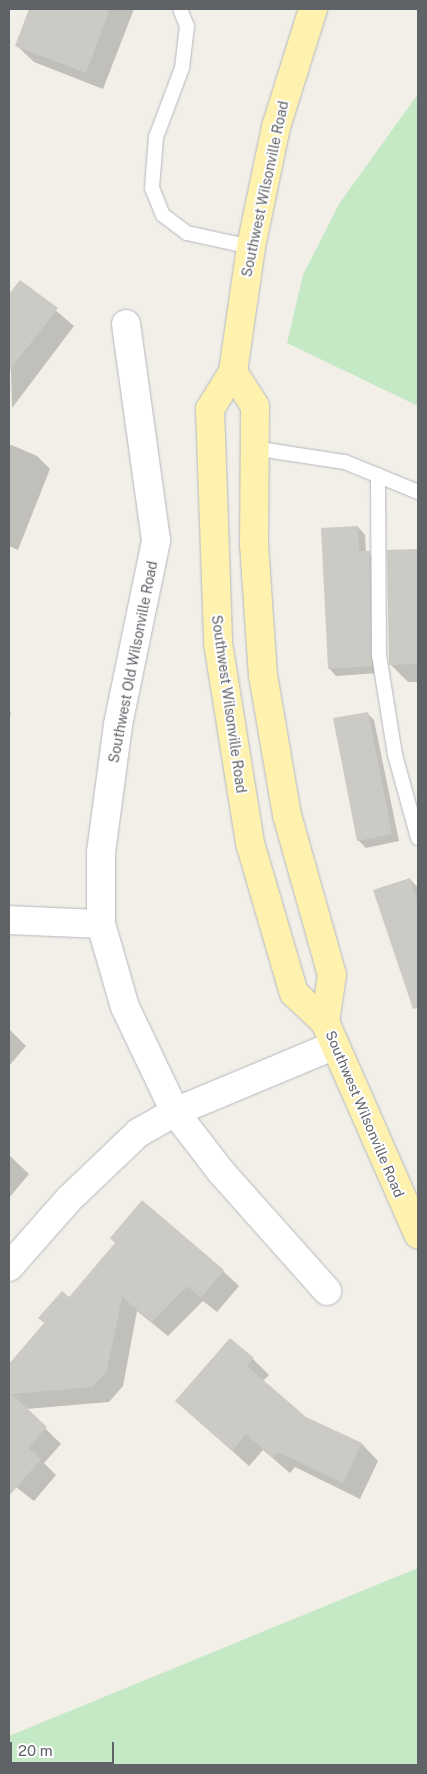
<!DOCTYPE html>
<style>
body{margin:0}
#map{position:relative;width:427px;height:1774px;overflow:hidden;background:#f1efe8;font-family:"Public Sans",sans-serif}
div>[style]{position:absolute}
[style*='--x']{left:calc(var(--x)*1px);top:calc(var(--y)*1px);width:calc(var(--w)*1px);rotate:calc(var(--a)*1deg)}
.green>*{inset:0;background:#c5e8c5}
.shadow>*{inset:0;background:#0003}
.building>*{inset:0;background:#cccac5}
.roads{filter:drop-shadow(0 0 1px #b5b8bc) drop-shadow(0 0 1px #b5b8bc)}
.lane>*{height:14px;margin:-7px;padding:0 7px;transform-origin:7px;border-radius:7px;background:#fff}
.street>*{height:28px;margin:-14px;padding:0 14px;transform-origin:14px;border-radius:14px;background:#fff}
.primary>*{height:28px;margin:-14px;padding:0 14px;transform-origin:14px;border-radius:14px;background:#fff2af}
span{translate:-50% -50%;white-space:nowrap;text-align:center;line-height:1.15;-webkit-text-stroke:4px #fff;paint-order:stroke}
.street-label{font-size:14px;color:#5f6368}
.frame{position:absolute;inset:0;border:10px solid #5f6368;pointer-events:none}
.scale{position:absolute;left:10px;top:1742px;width:104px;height:22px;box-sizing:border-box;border:2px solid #5f6368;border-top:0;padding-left:6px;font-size:15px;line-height:18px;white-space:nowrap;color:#5f6368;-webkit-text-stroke:4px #fff;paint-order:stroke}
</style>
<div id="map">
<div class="green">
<i style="clip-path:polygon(418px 94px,418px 406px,287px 343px,303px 275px,339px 204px)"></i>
<i style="clip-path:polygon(418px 1568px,418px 1765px,9px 1765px,9px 1736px)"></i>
</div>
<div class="shadow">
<i style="clip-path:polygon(30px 9px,134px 9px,103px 89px,34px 62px,16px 45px)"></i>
<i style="clip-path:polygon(21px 281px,74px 326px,12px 408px,9px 296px)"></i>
<i style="clip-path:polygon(9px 444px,37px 456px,50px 469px,18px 550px,9px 546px)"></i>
<i style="clip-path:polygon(358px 527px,365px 535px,366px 552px,376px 559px,379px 673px,336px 676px,329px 668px)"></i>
<i style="clip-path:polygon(388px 551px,418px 551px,418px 682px,408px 682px,391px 665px)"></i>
<i style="clip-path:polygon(9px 711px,11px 713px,9px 722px)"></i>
<i style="clip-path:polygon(367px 713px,374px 720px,399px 841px,366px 848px,358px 840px)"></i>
<i style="clip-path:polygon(410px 879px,418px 888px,418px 1000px,408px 990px)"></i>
<i style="clip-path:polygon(9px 1029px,26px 1046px,9px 1066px)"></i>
<i style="clip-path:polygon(9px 1155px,29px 1174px,9px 1198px)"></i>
<i style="clip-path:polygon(223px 1271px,239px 1286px,217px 1312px,203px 1301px,168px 1336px,137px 1311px,123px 1386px,109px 1402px,26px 1409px,61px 1444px,44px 1463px,56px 1475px,34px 1501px,16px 1487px,9px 1495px,9px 1364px,46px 1323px,69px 1299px)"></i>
<i style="clip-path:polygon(253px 1359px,269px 1375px,263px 1381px,306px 1418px,362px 1444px,378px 1461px,360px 1499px,295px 1467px,290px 1473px,263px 1450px,249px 1466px,177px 1401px)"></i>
</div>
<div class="building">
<i style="clip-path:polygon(29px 9px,110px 9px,86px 73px,15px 46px)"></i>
<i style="clip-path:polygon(20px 280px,58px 308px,9px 371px,9px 294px)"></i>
<i style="clip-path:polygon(358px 526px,359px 551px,370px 551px,372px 666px,328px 669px,321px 528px)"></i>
<i style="clip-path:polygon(418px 549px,418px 664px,389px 665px,387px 550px)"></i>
<i style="clip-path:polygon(368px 712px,392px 834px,357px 841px,333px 718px)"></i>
<i style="clip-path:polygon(410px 878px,418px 902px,418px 1008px,413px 1009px,373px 890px)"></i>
<i style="clip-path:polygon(142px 1200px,224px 1270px,201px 1298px,187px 1286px,152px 1322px,122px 1297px,107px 1370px,93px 1387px,12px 1394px,47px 1427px,28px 1448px,41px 1459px,9px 1496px,9px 1364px,44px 1323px,38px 1318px,62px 1291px,69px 1297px,115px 1243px,110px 1238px)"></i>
<i style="clip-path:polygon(230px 1338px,254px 1358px,247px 1366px,306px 1417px,362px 1443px,343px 1483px,278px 1452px,273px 1458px,246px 1434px,232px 1451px,175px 1401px)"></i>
</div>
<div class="roads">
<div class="lane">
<i style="--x:180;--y:9;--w:18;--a:68"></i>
<i style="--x:187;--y:26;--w:42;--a:96.8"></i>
<i style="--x:182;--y:68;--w:74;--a:110.6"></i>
<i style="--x:156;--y:137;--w:51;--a:94.5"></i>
<i style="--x:152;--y:188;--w:29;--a:68"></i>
<i style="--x:163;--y:215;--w:30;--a:37"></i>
<i style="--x:187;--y:233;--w:66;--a:12.3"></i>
<i style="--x:253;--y:448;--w:93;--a:8.7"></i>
<i style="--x:345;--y:462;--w:79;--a:22.3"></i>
<i style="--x:378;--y:475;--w:180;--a:89.7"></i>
<i style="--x:379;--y:655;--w:101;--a:80.9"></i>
<i style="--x:395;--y:755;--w:86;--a:74.5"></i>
</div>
<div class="street">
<i style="--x:126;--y:324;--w:219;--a:82.1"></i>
<i style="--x:156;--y:541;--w:188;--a:101.7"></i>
<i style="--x:118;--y:725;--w:129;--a:97.6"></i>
<i style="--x:101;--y:853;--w:71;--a:90"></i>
<i style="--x:101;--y:924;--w:86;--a:73.9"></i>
<i style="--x:125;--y:1007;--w:116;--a:64.5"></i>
<i style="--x:175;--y:1112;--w:77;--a:52.4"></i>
<i style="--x:222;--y:1173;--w:158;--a:48.3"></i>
<i style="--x:9;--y:920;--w:92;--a:2.5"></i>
<i style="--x:9;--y:1267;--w:91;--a:-48.6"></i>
<i style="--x:69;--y:1199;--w:95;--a:-43.7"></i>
<i style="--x:138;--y:1133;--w:43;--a:-29.6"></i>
<i style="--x:175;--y:1112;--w:173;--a:-22.7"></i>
</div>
<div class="primary">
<i style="--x:313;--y:9;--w:124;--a:107.4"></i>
<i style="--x:276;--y:127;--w:123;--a:101.8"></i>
<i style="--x:251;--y:247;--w:126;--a:98.2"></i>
<i style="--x:233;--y:372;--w:44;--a:121.9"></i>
<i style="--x:210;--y:409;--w:234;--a:88"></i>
<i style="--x:218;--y:643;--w:203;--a:80.9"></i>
<i style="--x:250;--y:843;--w:156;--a:73.7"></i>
<i style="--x:294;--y:993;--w:42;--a:43.1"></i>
<i style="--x:325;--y:1022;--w:232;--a:66.3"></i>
<i style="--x:233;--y:372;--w:40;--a:57.1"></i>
<i style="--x:255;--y:406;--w:138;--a:90.4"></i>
<i style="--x:254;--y:544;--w:131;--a:86.1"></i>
<i style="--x:263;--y:675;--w:142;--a:80.3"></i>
<i style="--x:287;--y:815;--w:166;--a:74.3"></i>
<i style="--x:332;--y:975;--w:48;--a:98.5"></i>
</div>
</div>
<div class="street-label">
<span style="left:265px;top:189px;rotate:-78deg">Southwest Wilsonville Road</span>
<span style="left:133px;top:662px;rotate:-79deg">Southwest Old Wilsonville Road</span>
<span style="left:229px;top:704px;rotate:82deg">Southwest Wilsonville Road</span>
<span style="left:365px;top:1114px;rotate:67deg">Southwest Wilsonville Road</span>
</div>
<div class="frame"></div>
<div class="scale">20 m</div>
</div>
